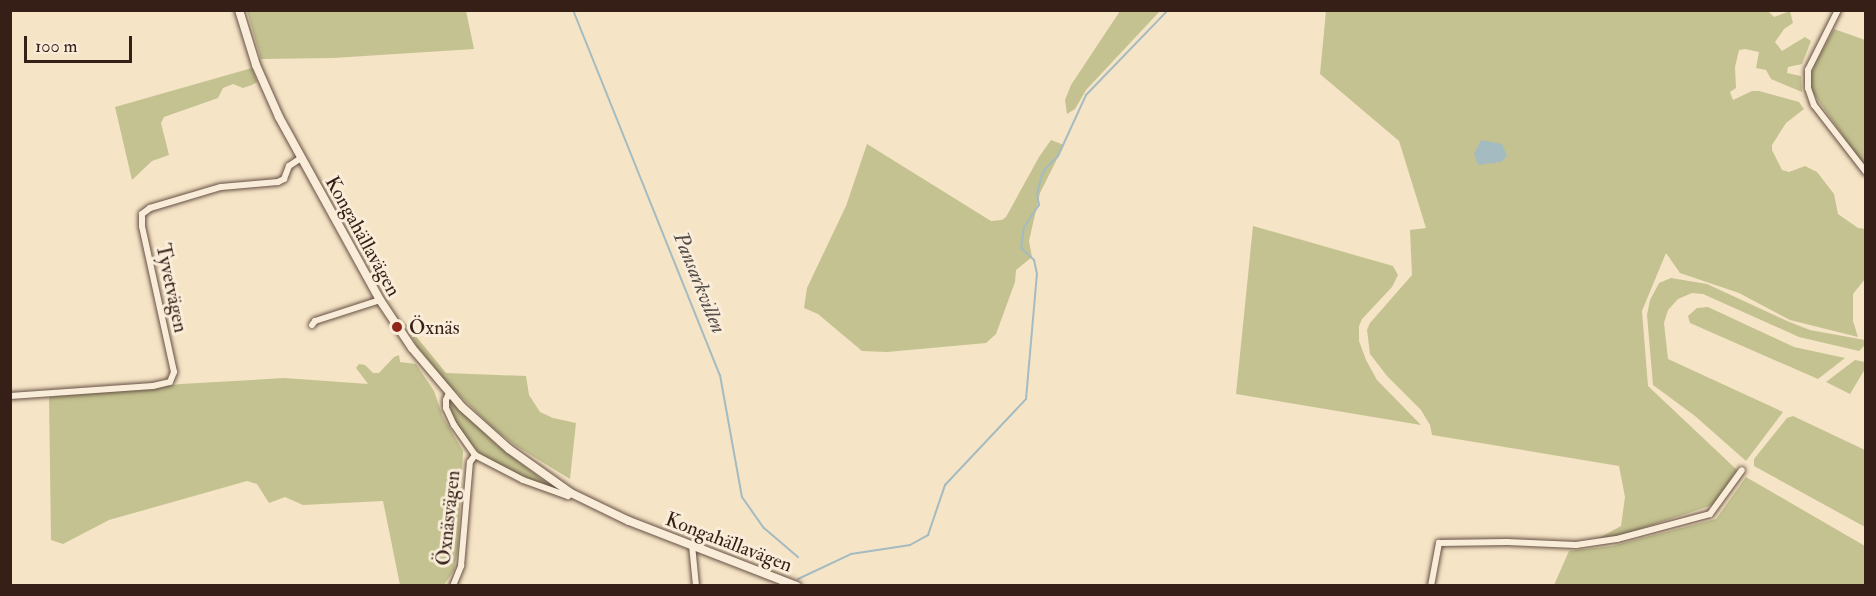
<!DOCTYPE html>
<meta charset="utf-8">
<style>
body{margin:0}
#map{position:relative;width:1876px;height:596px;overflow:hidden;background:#f6e4c6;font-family:"IM FELL Double Pica",serif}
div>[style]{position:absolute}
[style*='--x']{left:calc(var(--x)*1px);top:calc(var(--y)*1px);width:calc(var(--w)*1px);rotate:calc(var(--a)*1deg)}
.green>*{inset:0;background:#c4c290}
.water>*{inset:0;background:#a4bbc1}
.stream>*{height:2px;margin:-1px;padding:0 1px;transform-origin:1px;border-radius:1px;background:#a4bbc1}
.roads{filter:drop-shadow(0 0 2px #655043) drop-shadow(0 0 2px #655043)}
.street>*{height:6px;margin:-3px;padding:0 3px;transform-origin:3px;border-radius:3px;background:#f9edda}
.secondary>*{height:8px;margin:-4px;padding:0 4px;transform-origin:4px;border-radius:4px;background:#f9edda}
.dots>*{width:16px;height:16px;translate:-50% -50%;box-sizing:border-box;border:3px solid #f9edda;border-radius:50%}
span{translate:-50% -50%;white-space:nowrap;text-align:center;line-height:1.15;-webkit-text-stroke:6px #f9edda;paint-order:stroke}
.street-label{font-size:20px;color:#351f17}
.poi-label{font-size:20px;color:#351f17}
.left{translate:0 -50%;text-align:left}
.water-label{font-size:21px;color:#564e4a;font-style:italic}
.frame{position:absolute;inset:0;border:12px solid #351f17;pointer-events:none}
.scale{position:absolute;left:24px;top:36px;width:108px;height:27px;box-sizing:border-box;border:3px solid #351f17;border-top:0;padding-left:8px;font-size:18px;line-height:21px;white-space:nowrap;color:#351f17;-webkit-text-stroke:4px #f9edda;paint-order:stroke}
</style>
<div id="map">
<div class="green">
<i style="clip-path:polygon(1767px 10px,1774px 17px,1790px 11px,1793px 23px,1784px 29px,1775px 42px,1782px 51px,1805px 37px,1811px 41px,1802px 64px,1788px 67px,1787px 73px,1801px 76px,1802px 92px,1771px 79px,1766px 70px,1756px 68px,1759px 52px,1745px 49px,1739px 50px,1735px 67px,1736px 88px,1730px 92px,1733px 100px,1752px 91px,1759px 91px,1799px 102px,1804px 109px,1786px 123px,1772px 145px,1772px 150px,1782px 170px,1789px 172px,1805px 166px,1817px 172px,1834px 194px,1838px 214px,1858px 228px,1865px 229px,1865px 279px,1853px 294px,1853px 321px,1858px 337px,1790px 320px,1739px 293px,1680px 273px,1666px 253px,1642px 311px,1648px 386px,1737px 470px,1713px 505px,1622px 535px,1599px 538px,1621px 526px,1625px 497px,1619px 466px,1432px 435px,1430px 425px,1421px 410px,1387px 376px,1370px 354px,1367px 330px,1370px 323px,1412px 275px,1410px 230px,1426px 228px,1399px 141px,1320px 74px,1326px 11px)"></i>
<i style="clip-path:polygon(247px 11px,466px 11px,474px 49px,333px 58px,261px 59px)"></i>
<i style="clip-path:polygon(1120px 11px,1160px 11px,1086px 90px,1075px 109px,1067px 114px,1065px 100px,1071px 85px)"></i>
<i style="clip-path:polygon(1834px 29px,1865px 40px,1865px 167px,1811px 90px,1810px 78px,1815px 64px)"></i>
<i style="clip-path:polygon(252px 68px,257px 82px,252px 85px,243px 88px,233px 84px,223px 88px,218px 98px,164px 117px,161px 123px,169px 155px,152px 161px,132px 180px,115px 107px)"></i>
<i style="clip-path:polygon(1051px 140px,1064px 145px,1040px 193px,1029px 241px,1032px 257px,1016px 270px,1015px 282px,996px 334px,986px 343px,887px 352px,862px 351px,818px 314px,804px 308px,807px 288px,846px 206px,867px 144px,991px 221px,1002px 220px,1006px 217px,1039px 157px)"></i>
<i style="clip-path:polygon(1253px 226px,1393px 266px,1398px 275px,1392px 287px,1362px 319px,1359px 326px,1359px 341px,1366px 360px,1377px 380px,1421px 425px,1236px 394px)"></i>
<i style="clip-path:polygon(1671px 278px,1707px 284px,1787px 321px,1810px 330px,1865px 340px,1865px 345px,1859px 351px,1799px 337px,1703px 294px,1692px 293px,1678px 299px,1668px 310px,1664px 323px,1668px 359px,1783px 412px,1746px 461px,1695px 416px,1653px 385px,1647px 315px,1650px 300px,1659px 283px)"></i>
<i style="clip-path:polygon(1708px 307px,1794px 347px,1845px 358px,1818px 379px,1690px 323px,1688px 316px,1697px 308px)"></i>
<i style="clip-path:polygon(402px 319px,446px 373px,526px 376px,529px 395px,540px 412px,553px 418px,576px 423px,570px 479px,516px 446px,492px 427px,447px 383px,417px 346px)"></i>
<i style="clip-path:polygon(399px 355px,400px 362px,416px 364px,434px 391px,443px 417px,463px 451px,458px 548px,454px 570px,444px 585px,400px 585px,383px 501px,303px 505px,285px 497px,269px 503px,257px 484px,247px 481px,109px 520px,63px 544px,51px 540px,49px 397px,181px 384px,284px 378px,368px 384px,356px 368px,359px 364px,365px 365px,373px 373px,379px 373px,394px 357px)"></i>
<i style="clip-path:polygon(1855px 360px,1865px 362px,1865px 369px,1850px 394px,1826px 382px)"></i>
<i style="clip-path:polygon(451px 402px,498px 446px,556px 490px,523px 478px,484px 457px,462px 436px,450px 411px)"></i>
<i style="clip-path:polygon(1793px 416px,1865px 450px,1865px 527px,1754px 466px,1754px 459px,1787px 418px)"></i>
<i style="clip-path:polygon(1746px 477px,1865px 546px,1865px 585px,1554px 585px,1569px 551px,1612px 546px,1716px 519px)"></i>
</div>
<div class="water">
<i style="clip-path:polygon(1481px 140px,1502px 144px,1507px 156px,1501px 162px,1478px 165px,1474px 154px)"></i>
</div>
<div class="stream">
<i style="--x:573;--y:10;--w:393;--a:68.1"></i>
<i style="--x:720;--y:375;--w:124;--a:79.8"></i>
<i style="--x:742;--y:497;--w:38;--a:55"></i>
<i style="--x:764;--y:528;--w:45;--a:40.5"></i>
<i style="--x:798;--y:579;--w:59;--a:-25.3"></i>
<i style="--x:851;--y:554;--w:60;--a:-8.7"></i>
<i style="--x:910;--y:545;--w:21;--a:-29"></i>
<i style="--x:928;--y:535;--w:53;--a:-71.2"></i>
<i style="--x:945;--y:485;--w:118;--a:-46.7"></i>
<i style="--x:1026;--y:399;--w:125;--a:-85"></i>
<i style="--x:1037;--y:274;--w:14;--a:-102"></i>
<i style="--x:1034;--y:260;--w:18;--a:-137"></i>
<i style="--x:1021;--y:248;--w:21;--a:-82"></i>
<i style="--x:1024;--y:227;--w:27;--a:-56"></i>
<i style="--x:1039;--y:205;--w:11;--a:-100"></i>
<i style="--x:1037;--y:194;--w:20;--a:-75"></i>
<i style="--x:1042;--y:175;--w:7;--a:-63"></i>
<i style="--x:1045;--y:169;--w:18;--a:-45"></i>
<i style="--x:1058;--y:156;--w:67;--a:-65.3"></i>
<i style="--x:1086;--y:95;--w:118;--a:-46"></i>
</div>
<div class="roads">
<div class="street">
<i style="--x:1838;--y:10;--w:67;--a:116.6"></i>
<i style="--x:1808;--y:70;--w:18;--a:90"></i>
<i style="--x:1808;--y:88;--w:18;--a:71"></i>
<i style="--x:1814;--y:105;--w:85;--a:52.2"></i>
<i style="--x:312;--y:325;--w:5;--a:-53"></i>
<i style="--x:315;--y:321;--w:68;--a:-17.9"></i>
<i style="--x:449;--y:393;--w:8;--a:113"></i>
<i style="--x:446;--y:400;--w:8;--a:90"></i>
<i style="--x:446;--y:408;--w:19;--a:65"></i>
<i style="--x:454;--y:425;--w:37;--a:55"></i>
<i style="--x:475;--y:455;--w:54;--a:27.5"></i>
<i style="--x:523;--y:480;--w:48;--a:19.6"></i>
<i style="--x:568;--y:496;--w:4;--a:-45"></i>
<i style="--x:10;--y:396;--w:143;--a:-4"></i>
<i style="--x:153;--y:386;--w:17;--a:-13"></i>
<i style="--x:170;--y:382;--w:11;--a:-68"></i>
<i style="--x:174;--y:372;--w:149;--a:-102.4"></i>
<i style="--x:142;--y:226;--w:12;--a:-90"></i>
<i style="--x:142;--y:214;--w:10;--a:-37"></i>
<i style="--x:150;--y:208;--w:74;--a:-16.5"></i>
<i style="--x:221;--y:187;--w:57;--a:-5"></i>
<i style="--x:278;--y:182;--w:7;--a:-27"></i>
<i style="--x:284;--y:179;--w:14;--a:-69"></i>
<i style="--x:289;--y:166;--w:14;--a:-34"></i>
<i style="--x:692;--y:545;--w:41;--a:84.4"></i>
<i style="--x:453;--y:586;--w:22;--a:-68"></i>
<i style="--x:461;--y:566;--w:104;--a:-85.1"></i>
<i style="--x:470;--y:462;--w:9;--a:-54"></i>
<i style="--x:1431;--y:586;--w:44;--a:-79.5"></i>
<i style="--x:1439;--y:543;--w:68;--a:-0.8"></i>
<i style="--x:1507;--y:542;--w:69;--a:2.5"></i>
<i style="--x:1576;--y:545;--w:41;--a:-8.3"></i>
<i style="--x:1617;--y:539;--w:96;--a:-15"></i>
<i style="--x:1710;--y:514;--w:54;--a:-54"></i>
</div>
<div class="secondary">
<i style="--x:239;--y:10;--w:58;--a:72.8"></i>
<i style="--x:256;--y:65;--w:57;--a:66.1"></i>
<i style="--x:279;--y:117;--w:209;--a:61.1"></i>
<i style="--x:380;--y:300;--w:58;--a:56.3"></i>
<i style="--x:412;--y:348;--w:77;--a:49.7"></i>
<i style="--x:462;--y:407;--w:63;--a:41.8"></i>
<i style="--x:509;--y:449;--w:76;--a:35.4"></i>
<i style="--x:571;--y:493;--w:64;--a:25.8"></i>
<i style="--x:629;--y:521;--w:180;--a:21.2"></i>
</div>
</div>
<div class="dots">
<i style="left:397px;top:327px;background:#8f2418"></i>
</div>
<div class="street-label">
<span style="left:363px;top:236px;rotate:61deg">Kongahällavägen</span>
<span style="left:172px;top:288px;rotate:78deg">Tyvetvägen</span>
<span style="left:448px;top:518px;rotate:-84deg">Öxnäsvägen</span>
<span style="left:729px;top:542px;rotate:21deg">Kongahällavägen</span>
</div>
<div class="poi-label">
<span class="left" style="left:409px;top:327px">Öxnäs</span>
</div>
<div class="water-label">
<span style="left:699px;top:283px;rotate:68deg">Pansarkvillen</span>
</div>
<div class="frame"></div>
<div class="scale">100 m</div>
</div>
